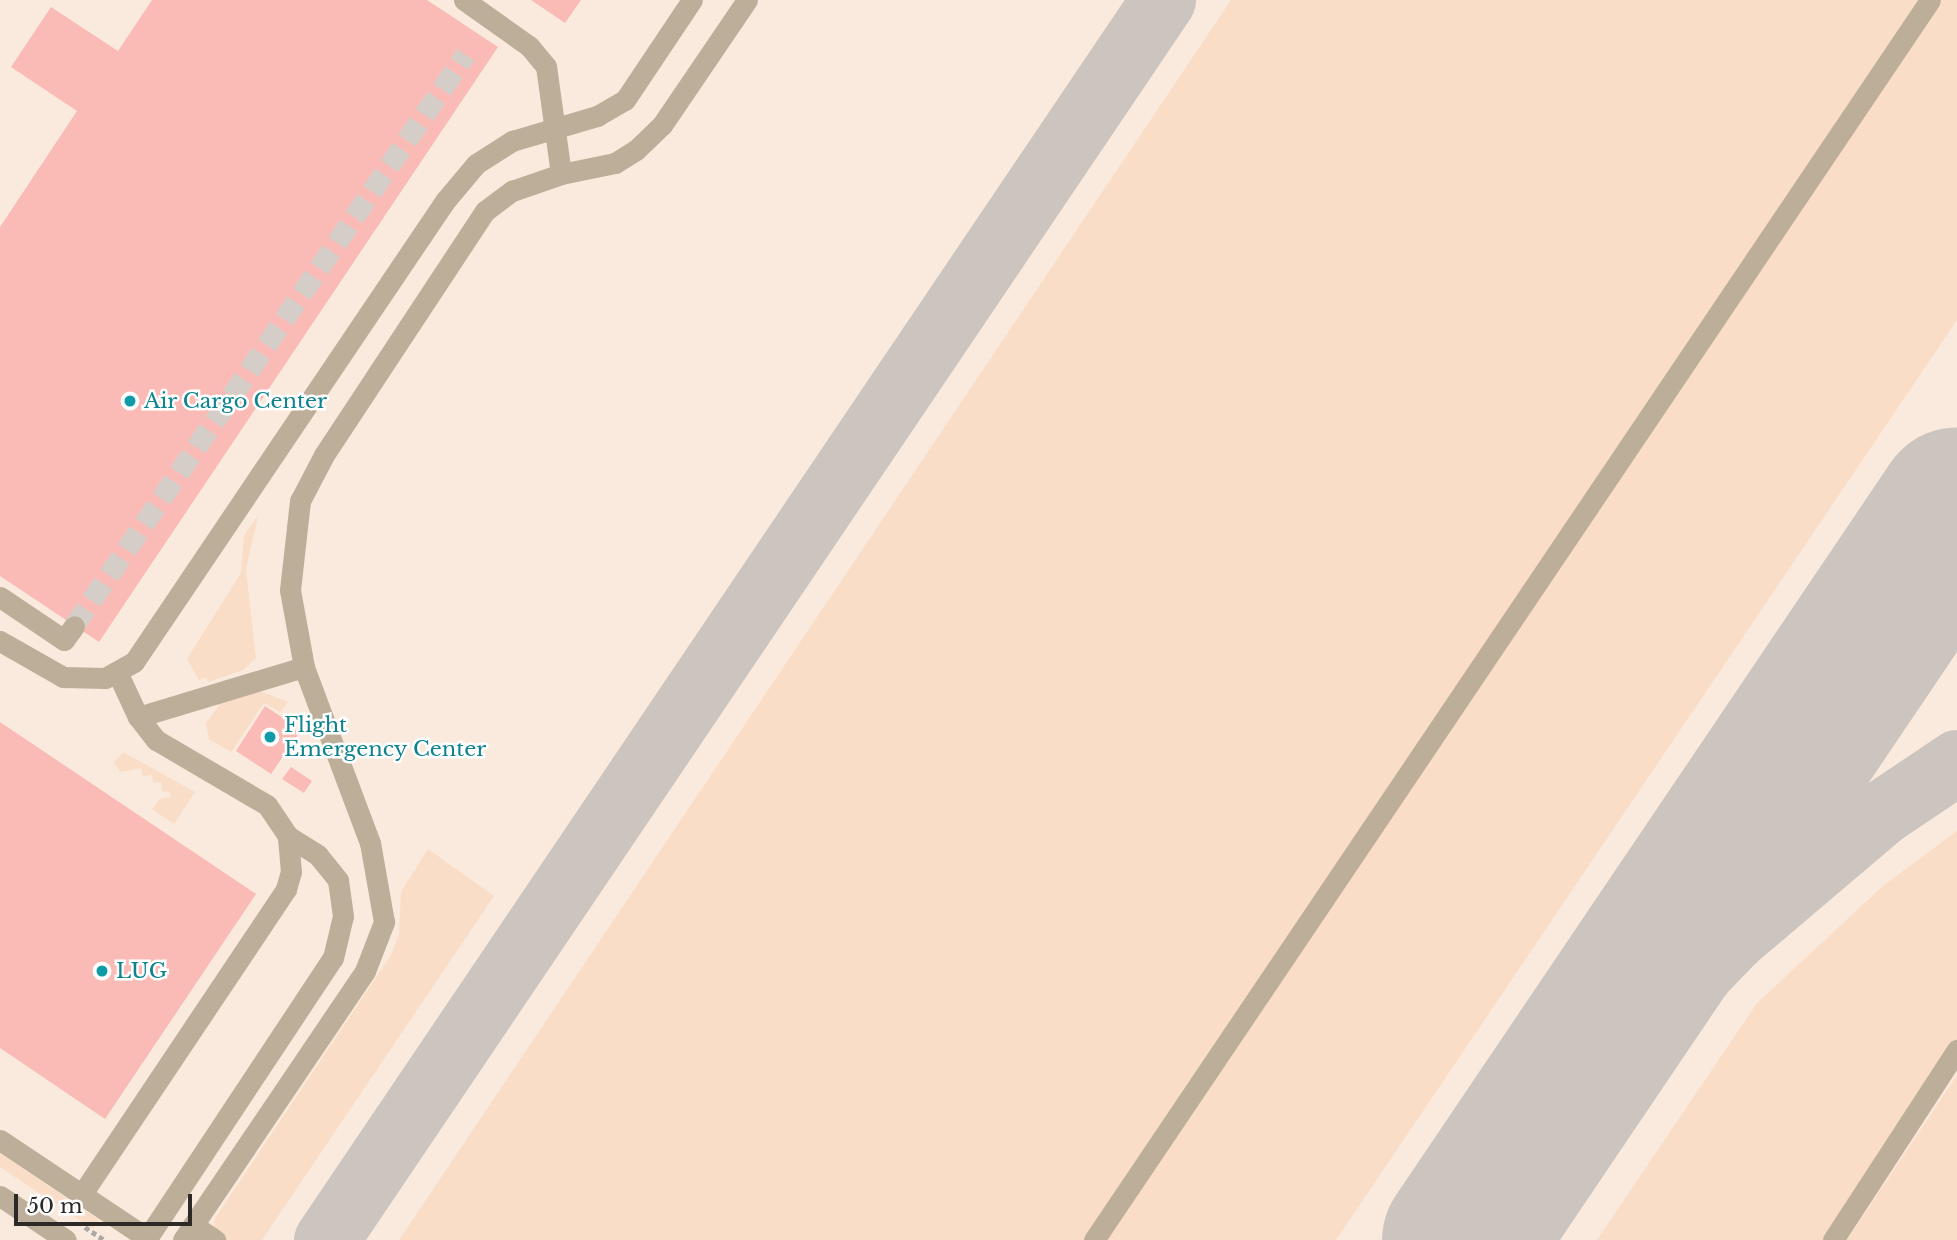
<!DOCTYPE html>
<style>
body{margin:0}
#map{position:relative;width:1957px;height:1240px;overflow:hidden;background:#fff7f0;font-family:"Libre Baskerville",serif}
div>[style]{position:absolute}
[style*='--x']{left:calc(var(--x)*1px);top:calc(var(--y)*1px);width:calc(var(--w)*1px);rotate:calc(var(--a)*1deg)}
.built>*{inset:0;background:#faeadd}
.green>*{inset:0;background:#f9ddc6}
.taxiway>*{height:65px;margin:-32.5px;padding:0 32.5px;transform-origin:32.5px;border-radius:32.5px;background:#ccc5bf}
.runway>*{height:161px;margin:-80.5px;padding:0 80.5px;transform-origin:80.5px;border-radius:80.5px;background:#ccc5bf}
.building>*{inset:0;background:#fabab5}
.minor-tunnel>*{height:21px;margin-top:-10.5px;transform-origin:0;background:repeating-linear-gradient(90deg,#d5cec8 0 21px,transparent 0 31px)}
.path>*{height:4.5px;margin-top:-2.25px;transform-origin:0;background:repeating-linear-gradient(90deg,#aea8a3 0 5px,transparent 0 8.5px)}
.minor>*{height:21px;margin:-10.5px;padding:0 10.5px;transform-origin:10.5px;border-radius:10.5px;background:#bdae99}
.dots>*{width:19px;height:19px;translate:-50% -50%;box-sizing:border-box;border:4px solid #fff;border-radius:50%}
span{translate:-50% -50%;white-space:nowrap;text-align:center;line-height:1.15;-webkit-text-stroke:5px #fff;paint-order:stroke}
.culture-label{font-size:21px;color:#0d838f}
.left{translate:0 -50%;text-align:left}
.scale{position:absolute;left:14px;top:1194px;width:178px;height:32px;box-sizing:border-box;border:4px solid #2c2926;border-top:0;padding-left:9px;font-size:21px;line-height:24px;white-space:nowrap;color:#2c2926;-webkit-text-stroke:5px #fff;paint-order:stroke}
</style>
<div id="map">
<div class="built">
<i style="clip-path:polygon(0 0,1957px 0,1957px 1240px,0 1240px)"></i>
</div>
<div class="green">
<i style="clip-path:polygon(1231px 0,1923px 0,1088px 1240px,399px 1240px)"></i>
<i style="clip-path:polygon(1933px 0,1957px 0,1957px 320px,1336px 1240px,1099px 1240px)"></i>
<i style="clip-path:polygon(258px 516px,246px 569px,256px 658px,243px 670px,208px 682px,206px 677px,199px 680px,187px 659px,241px 573px,244px 535px)"></i>
<i style="clip-path:polygon(260px 691px,288px 702px,280px 712px,264px 703px,231px 752px,209px 739px,206px 723px,219px 706px,217px 702px)"></i>
<i style="clip-path:polygon(123px 752px,195px 792px,174px 824px,152px 809px,160px 799px,171px 797px,169px 791px,162px 792px,161px 782px,153px 783px,152px 775px,143px 776px,141px 768px,120px 772px,114px 762px)"></i>
<i style="clip-path:polygon(1957px 831px,1957px 1039px,1823px 1240px,1597px 1240px,1757px 1003px,1884px 885px)"></i>
<i style="clip-path:polygon(428px 849px,494px 896px,262px 1240px,226px 1240px,214px 1229px,214px 1220px,391px 955px,399px 934px,401px 892px)"></i>
<i style="clip-path:polygon(1957px 1075px,1957px 1240px,1847px 1240px)"></i>
<i style="clip-path:polygon(0 1153px,99px 1220px,93px 1229px,0 1167px)"></i>
</div>
<div class="taxiway">
<i style="--x:1506;--y:1174;--w:328;--a:-46"></i>
<i style="--x:1734;--y:938;--w:197;--a:-40.3"></i>
<i style="--x:1884;--y:811;--w:88;--a:-33.9"></i>
<i style="--x:326;--y:1240;--w:1496;--a:-55.98"></i>
</div>
<div class="runway">
<i style="--x:1462;--y:1240;--w:884;--a:-55.97"></i>
</div>
<div class="building">
<i style="clip-path:polygon(152px 0,427px 0,498px 47px,99px 642px,0 576px,0 227px,77px 111px,11px 67px,51px 7px,118px 51px)"></i>
<i style="clip-path:polygon(531px 0,581px 0,565px 23px)"></i>
<i style="clip-path:polygon(265px 706px,301px 730px,271px 774px,236px 751px)"></i>
<i style="clip-path:polygon(0 722px,256px 894px,105px 1119px,0 1048px)"></i>
<i style="clip-path:polygon(291px 767px,312px 781px,304px 793px,282px 779px)"></i>
</div>
<div class="minor-tunnel">
<i style="--x:74;--y:626;--w:693;--a:-55.58"></i>
</div>
<div class="path">
<i style="--x:85;--y:1227;--w:23;--a:34"></i>
</div>
<div class="minor">
<i style="--x:464;--y:0;--w:80;--a:35.3"></i>
<i style="--x:529;--y:46;--w:26;--a:50"></i>
<i style="--x:546;--y:66;--w:109;--a:82.1"></i>
<i style="--x:0;--y:597;--w:77;--a:33.9"></i>
<i style="--x:64;--y:640;--w:17;--a:-54"></i>
<i style="--x:0;--y:641;--w:73;--a:29.7"></i>
<i style="--x:63;--y:677;--w:42;--a:1.4"></i>
<i style="--x:105;--y:678;--w:33;--a:-29"></i>
<i style="--x:134;--y:662;--w:556;--a:-56"></i>
<i style="--x:445;--y:201;--w:48;--a:-50"></i>
<i style="--x:476;--y:164;--w:43;--a:-32.6"></i>
<i style="--x:512;--y:141;--w:89;--a:-16.4"></i>
<i style="--x:597;--y:116;--w:32;--a:-30"></i>
<i style="--x:625;--y:100;--w:120;--a:-56.2"></i>
<i style="--x:138;--y:717;--w:173;--a:-16.8"></i>
<i style="--x:0;--y:1140;--w:177;--a:33.7"></i>
<i style="--x:82;--y:1194;--w:367;--a:-56.2"></i>
<i style="--x:286;--y:889;--w:18;--a:-74"></i>
<i style="--x:291;--y:872;--w:36;--a:-95"></i>
<i style="--x:288;--y:836;--w:37;--a:-124"></i>
<i style="--x:267;--y:805;--w:129;--a:-149.6"></i>
<i style="--x:156;--y:740;--w:29;--a:-128"></i>
<i style="--x:138;--y:717;--w:47;--a:-114.9"></i>
<i style="--x:0;--y:1196;--w:79;--a:33.7"></i>
<i style="--x:193;--y:1225;--w:27;--a:34"></i>
<i style="--x:146;--y:1240;--w:338;--a:-56.5"></i>
<i style="--x:333;--y:958;--w:43;--a:-76.6"></i>
<i style="--x:343;--y:916;--w:36;--a:-98"></i>
<i style="--x:338;--y:880;--w:32;--a:-129"></i>
<i style="--x:318;--y:855;--w:36;--a:-148"></i>
<i style="--x:183;--y:1240;--w:325;--a:-55.9"></i>
<i style="--x:365;--y:971;--w:53;--a:-68.8"></i>
<i style="--x:384;--y:922;--w:80;--a:-100"></i>
<i style="--x:370;--y:843;--w:188;--a:-110.6"></i>
<i style="--x:304;--y:667;--w:78;--a:-100.3"></i>
<i style="--x:290;--y:590;--w:90;--a:-83.6"></i>
<i style="--x:300;--y:501;--w:52;--a:-62.4"></i>
<i style="--x:324;--y:455;--w:292;--a:-56.6"></i>
<i style="--x:485;--y:211;--w:34;--a:-37"></i>
<i style="--x:512;--y:191;--w:52;--a:-19.1"></i>
<i style="--x:561;--y:174;--w:55;--a:-11.5"></i>
<i style="--x:615;--y:163;--w:25;--a:-32"></i>
<i style="--x:636;--y:150;--w:36;--a:-44"></i>
<i style="--x:662;--y:125;--w:151;--a:-55.8"></i>
<i style="--x:1094;--y:1240;--w:1495;--a:-56.01"></i>
<i style="--x:1833;--y:1240;--w:227;--a:-56.9"></i>
</div>
<div class="dots">
<i style="left:130px;top:401px;background:#0f9aa8"></i>
<i style="left:270px;top:737px;background:#0f9aa8"></i>
<i style="left:102px;top:971px;background:#0f9aa8"></i>
</div>
<div class="culture-label">
<span class="left" style="left:144px;top:401px">Air Cargo Center</span>
<span class="left" style="left:284px;top:737px">Flight<br>Emergency Center</span>
<span class="left" style="left:116px;top:971px">LUG</span>
</div>
<div class="scale">50 m</div>
</div>
